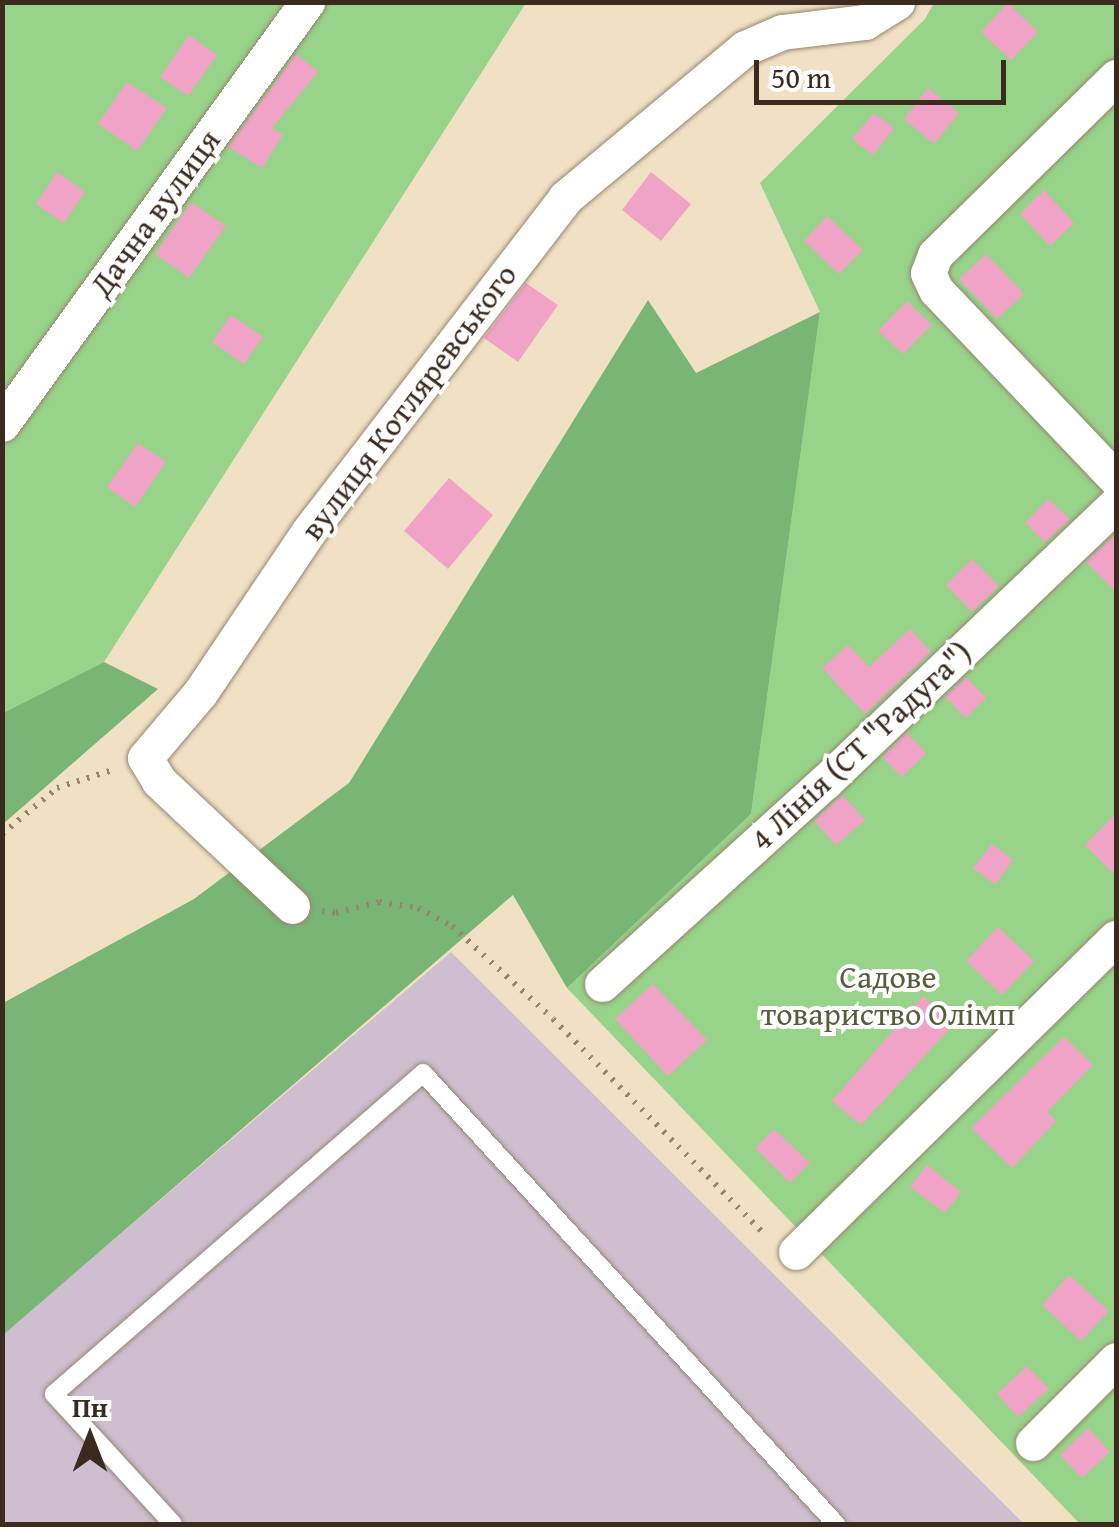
<!DOCTYPE html>
<meta charset="utf-8">
<style>
body{margin:0}
#map{position:relative;width:1119px;height:1527px;overflow:hidden;background:#f1e1c4;font-family:"Gentium Book Plus",serif}
div>[style]{position:absolute}
[style*='--x']{left:calc(var(--x)*1px);top:calc(var(--y)*1px);width:calc(var(--w)*1px);rotate:calc(var(--a)*1deg)}
.industrial>*{inset:0;background:#cebed0}
.green>*{inset:0;background:#97d388}
.forest>*{inset:0;background:#79b574}
.building>*{inset:0;background:#f1a3c7}
.path>*{height:6px;margin-top:-3px;transform-origin:0;background:repeating-linear-gradient(90deg,#968671 0 2.5px,transparent 0 10.5px)}
.roads{filter:drop-shadow(0 0 2px #968671) drop-shadow(0 0 2px #968671)}
.lane>*{height:18px;margin:-9px;padding:0 9px;transform-origin:9px;border-radius:9px;background:#fff}
.street>*{height:35px;margin:-17.5px;padding:0 17.5px;transform-origin:17.5px;border-radius:17.5px;background:#fff}
span{translate:-50% -50%;white-space:nowrap;text-align:center;line-height:1.15;-webkit-text-stroke:8px #fff;paint-order:stroke}
.street-label{font-size:32px;color:#3b2a1e}
.park-label{font-size:32px;color:#575d3e}
.frame{position:absolute;inset:0;border:5px solid #3b2a1e;pointer-events:none}
.north{position:absolute;left:40px;top:1387px;width:100px;height:100px;-webkit-text-stroke:8px #fff;paint-order:stroke;rotate:0deg;font-size:28px;font-weight:700;line-height:40px;text-align:center;color:#3b2a1e}
.north::after{content:'';display:block;margin:auto;width:35px;height:45px;background:#3b2a1e;clip-path:polygon(50% 0,100% 100%,50% 72%,0 100%)}
.scale{position:absolute;left:754px;top:60px;width:252px;height:45px;box-sizing:border-box;border:5px solid #3b2a1e;border-top:0;padding-left:12px;font-size:30px;line-height:35px;white-space:nowrap;color:#3b2a1e;-webkit-text-stroke:8px #fff;paint-order:stroke}
</style>
<div id="map">
<div class="industrial">
<i style="clip-path:polygon(451px 952px,1024px 1524px,3px 1524px,2px 1335px)"></i>
</div>
<div class="green">
<i style="clip-path:polygon(3px 3px,526px 3px,104px 662px,3px 713px)"></i>
<i style="clip-path:polygon(934px 3px,1116px 3px,1116px 1524px,1080px 1524px,567px 988px,751px 814px,820px 312px,760px 183px,925px 19px)"></i>
</div>
<div class="forest">
<i style="clip-path:polygon(648px 300px,696px 373px,820px 312px,751px 814px,567px 988px,513px 895px,3px 1335px,3px 1003px,194px 899px,349px 783px)"></i>
<i style="clip-path:polygon(104px 662px,158px 689px,3px 824px,3px 713px)"></i>
</div>
<div class="building">
<i style="clip-path:polygon(1008px 3px,1038px 32px,1011px 60px,981px 32px)"></i>
<i style="clip-path:polygon(189px 35px,217px 55px,188px 96px,160px 77px)"></i>
<i style="clip-path:polygon(296px 54px,318px 72px,272px 128px,283px 135px,262px 168px,228px 147px)"></i>
<i style="clip-path:polygon(127px 82px,167px 108px,137px 151px,98px 124px)"></i>
<i style="clip-path:polygon(928px 88px,959px 113px,934px 144px,904px 119px)"></i>
<i style="clip-path:polygon(874px 113px,894px 128px,873px 155px,852px 139px)"></i>
<i style="clip-path:polygon(57px 172px,85px 192px,64px 223px,36px 204px)"></i>
<i style="clip-path:polygon(651px 172px,691px 204px,661px 241px,622px 210px)"></i>
<i style="clip-path:polygon(1044px 190px,1074px 223px,1050px 246px,1020px 214px)"></i>
<i style="clip-path:polygon(191px 202px,226px 226px,189px 278px,155px 254px)"></i>
<i style="clip-path:polygon(827px 216px,863px 250px,839px 274px,804px 241px)"></i>
<i style="clip-path:polygon(986px 254px,1024px 294px,997px 319px,959px 279px)"></i>
<i style="clip-path:polygon(526px 283px,558px 305px,518px 362px,484px 338px)"></i>
<i style="clip-path:polygon(907px 301px,932px 325px,903px 354px,878px 331px)"></i>
<i style="clip-path:polygon(231px 315px,263px 337px,244px 364px,212px 342px)"></i>
<i style="clip-path:polygon(138px 443px,166px 462px,135px 507px,107px 487px)"></i>
<i style="clip-path:polygon(449px 478px,493px 515px,448px 569px,404px 531px)"></i>
<i style="clip-path:polygon(1048px 499px,1070px 519px,1045px 542px,1025px 523px)"></i>
<i style="clip-path:polygon(1116px 533px,1116px 592px,1086px 562px)"></i>
<i style="clip-path:polygon(972px 559px,999px 586px,972px 612px,946px 585px)"></i>
<i style="clip-path:polygon(910px 629px,931px 652px,865px 714px,822px 668px,848px 645px,869px 667px)"></i>
<i style="clip-path:polygon(966px 677px,986px 698px,966px 718px,945px 697px)"></i>
<i style="clip-path:polygon(907px 733px,926px 753px,902px 777px,882px 757px)"></i>
<i style="clip-path:polygon(842px 795px,865px 820px,836px 845px,814px 821px)"></i>
<i style="clip-path:polygon(1116px 813px,1116px 876px,1085px 845px)"></i>
<i style="clip-path:polygon(992px 844px,1013px 860px,995px 885px,973px 868px)"></i>
<i style="clip-path:polygon(998px 927px,1034px 961px,1002px 995px,966px 961px)"></i>
<i style="clip-path:polygon(653px 984px,707px 1040px,668px 1076px,615px 1019px)"></i>
<i style="clip-path:polygon(923px 996px,954px 1024px,861px 1125px,832px 1101px)"></i>
<i style="clip-path:polygon(1064px 1037px,1093px 1065px,1047px 1112px,1056px 1121px,1012px 1168px,971px 1128px)"></i>
<i style="clip-path:polygon(774px 1129px,810px 1163px,790px 1183px,755px 1148px)"></i>
<i style="clip-path:polygon(927px 1165px,961px 1192px,945px 1213px,910px 1187px)"></i>
<i style="clip-path:polygon(1069px 1275px,1109px 1311px,1081px 1341px,1042px 1305px)"></i>
<i style="clip-path:polygon(1027px 1366px,1049px 1389px,1018px 1417px,997px 1394px)"></i>
<i style="clip-path:polygon(1088px 1428px,1110px 1452px,1082px 1478px,1060px 1455px)"></i>
</div>
<div class="path">
<i style="--x:2;--y:834;--w:72;--a:-39.9"></i>
<i style="--x:57;--y:788;--w:62;--a:-17.9"></i>
<i style="--x:322;--y:911;--w:14;--a:8"></i>
<i style="--x:336;--y:913;--w:44;--a:-14.3"></i>
<i style="--x:379;--y:902;--w:39;--a:9"></i>
<i style="--x:418;--y:908;--w:38;--a:28"></i>
<i style="--x:452;--y:926;--w:137;--a:42.6"></i>
<i style="--x:553;--y:1019;--w:303;--a:45.5"></i>
</div>
<div class="roads">
<div class="lane">
<i style="--x:173;--y:1524;--w:176;--a:-132.5"></i>
<i style="--x:54;--y:1394;--w:489;--a:-41"></i>
<i style="--x:423;--y:1073;--w:612;--a:47.52"></i>
</div>
<div class="street">
<i style="--x:1116;--y:77;--w:254;--a:135.5"></i>
<i style="--x:935;--y:255;--w:19;--a:111"></i>
<i style="--x:928;--y:273;--w:19;--a:65"></i>
<i style="--x:936;--y:290;--w:261;--a:46.4"></i>
<i style="--x:2;--y:424;--w:521;--a:-54.14"></i>
<i style="--x:292;--y:906;--w:183;--a:-136.8"></i>
<i style="--x:159;--y:781;--w:27;--a:-121"></i>
<i style="--x:145;--y:758;--w:85;--a:-49.8"></i>
<i style="--x:200;--y:693;--w:195;--a:-56.1"></i>
<i style="--x:309;--y:531;--w:420;--a:-52.4"></i>
<i style="--x:565;--y:198;--w:234;--a:-39.8"></i>
<i style="--x:745;--y:48;--w:40;--a:-23.4"></i>
<i style="--x:782;--y:32;--w:84;--a:-6.9"></i>
<i style="--x:865;--y:22;--w:38;--a:-32"></i>
<i style="--x:602;--y:984;--w:301;--a:-42.2"></i>
<i style="--x:825;--y:782;--w:402;--a:-43.7"></i>
<i style="--x:796;--y:1252;--w:448;--a:-44.5"></i>
<i style="--x:1033;--y:1443;--w:117;--a:-45"></i>
</div>
</div>
<div class="street-label">
<span style="left:155px;top:213px;rotate:-54deg">Дачна вулиця</span>
<span style="left:409px;top:402px;rotate:-53deg">вулиця Котляревського</span>
<span style="left:861px;top:746px;rotate:-43deg">4 Лінія (СТ "Радуга")</span>
</div>
<div class="park-label">
<span style="left:888px;top:996px">Садове<br>товариство Олімп</span>
</div>
<div class="frame"></div>
<div class="north">Пн</div>
<div class="scale">50 m</div>
</div>
